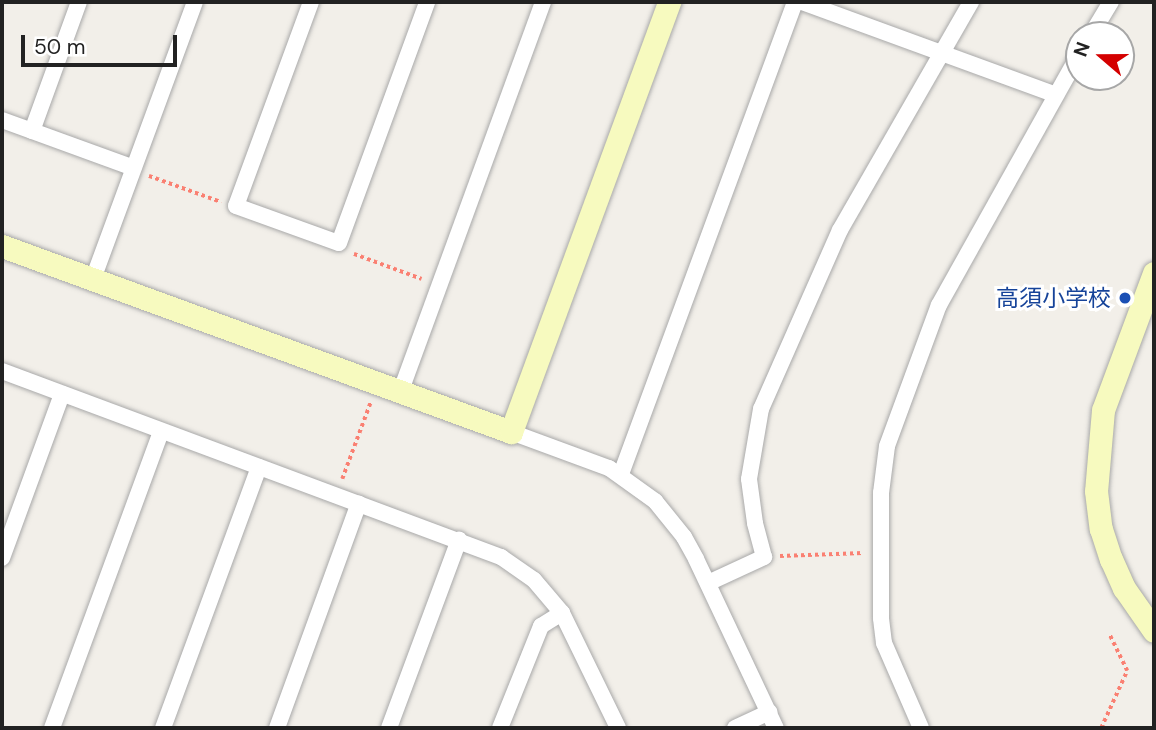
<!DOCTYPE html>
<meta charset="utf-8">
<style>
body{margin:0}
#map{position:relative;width:1156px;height:730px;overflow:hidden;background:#f2efe9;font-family:"DM Sans","Noto Sans JP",sans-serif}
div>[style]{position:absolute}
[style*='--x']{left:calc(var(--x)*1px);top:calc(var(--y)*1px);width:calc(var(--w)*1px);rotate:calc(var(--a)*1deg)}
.path>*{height:3.5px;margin-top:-1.75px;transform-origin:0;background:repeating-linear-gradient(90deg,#fa8072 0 3.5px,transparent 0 7px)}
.roads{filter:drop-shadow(0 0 2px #a9a9a9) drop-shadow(0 0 2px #a9a9a9)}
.street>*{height:16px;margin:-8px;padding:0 8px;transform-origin:8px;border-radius:8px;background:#fff}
.secondary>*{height:23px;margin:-11.5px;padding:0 11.5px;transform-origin:11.5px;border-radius:11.5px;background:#f7fabf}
.dots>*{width:19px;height:19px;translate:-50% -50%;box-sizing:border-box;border:4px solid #fff;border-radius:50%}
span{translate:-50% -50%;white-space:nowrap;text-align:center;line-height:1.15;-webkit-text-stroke:6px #fff;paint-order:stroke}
.transit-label{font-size:23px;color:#164399}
.right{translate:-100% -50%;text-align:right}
.frame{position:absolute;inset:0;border:4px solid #222;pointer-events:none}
.north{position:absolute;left:1065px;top:21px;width:70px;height:70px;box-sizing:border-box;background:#fff;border:2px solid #a7a7a7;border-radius:50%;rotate:290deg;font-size:19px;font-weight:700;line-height:28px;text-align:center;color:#222}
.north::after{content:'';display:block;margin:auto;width:24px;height:32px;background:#d40000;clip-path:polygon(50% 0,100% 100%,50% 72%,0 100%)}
.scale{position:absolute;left:21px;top:35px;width:156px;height:32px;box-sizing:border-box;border:4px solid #222;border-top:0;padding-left:9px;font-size:21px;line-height:24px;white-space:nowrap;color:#222;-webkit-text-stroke:5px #fff;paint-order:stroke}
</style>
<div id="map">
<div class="path">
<i style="--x:149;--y:176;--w:77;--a:19.9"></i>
<i style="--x:354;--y:254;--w:72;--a:20.2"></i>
<i style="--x:342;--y:479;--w:83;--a:-69.6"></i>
<i style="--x:780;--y:556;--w:83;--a:-2.1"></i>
<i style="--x:1101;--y:728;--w:63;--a:-65.5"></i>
<i style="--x:1127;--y:671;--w:41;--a:-115.9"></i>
</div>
<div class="roads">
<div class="street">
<i style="--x:311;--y:2;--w:217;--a:110.2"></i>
<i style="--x:236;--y:206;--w:109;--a:19.8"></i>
<i style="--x:339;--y:243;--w:257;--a:-69.9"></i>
<i style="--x:802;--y:2;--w:268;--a:20.1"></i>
<i style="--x:1091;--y:35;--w:39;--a:-59"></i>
<i style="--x:2;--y:120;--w:140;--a:20"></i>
<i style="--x:32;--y:131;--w:137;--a:-70"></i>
<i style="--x:93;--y:279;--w:295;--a:-69.8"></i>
<i style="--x:2;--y:371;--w:533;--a:20.44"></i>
<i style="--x:501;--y:557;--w:40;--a:34.9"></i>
<i style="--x:534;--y:580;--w:43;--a:49.7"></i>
<i style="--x:562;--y:613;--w:128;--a:64"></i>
<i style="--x:400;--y:393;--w:416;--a:-69.9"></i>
<i style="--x:511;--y:432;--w:104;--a:20.2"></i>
<i style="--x:609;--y:468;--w:57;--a:35.7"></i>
<i style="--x:655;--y:501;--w:46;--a:51.1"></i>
<i style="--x:684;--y:537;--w:25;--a:61"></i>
<i style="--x:696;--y:559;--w:187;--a:64.7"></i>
<i style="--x:621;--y:474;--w:503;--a:-69.76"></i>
<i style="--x:2;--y:558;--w:175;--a:-69.9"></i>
<i style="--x:708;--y:583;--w:62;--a:-24.9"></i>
<i style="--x:764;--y:557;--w:35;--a:-105"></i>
<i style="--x:755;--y:523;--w:44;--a:-97.8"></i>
<i style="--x:749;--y:479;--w:71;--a:-80.3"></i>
<i style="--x:761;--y:409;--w:196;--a:-66.2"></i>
<i style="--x:840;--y:230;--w:263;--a:-60.1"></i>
<i style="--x:52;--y:728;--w:315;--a:-69.8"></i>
<i style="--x:163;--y:728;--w:278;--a:-69.8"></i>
<i style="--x:277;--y:728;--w:239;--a:-70"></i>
<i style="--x:389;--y:728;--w:201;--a:-69.6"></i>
<i style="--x:500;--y:728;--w:110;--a:-68.1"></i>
<i style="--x:541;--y:626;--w:25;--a:-32"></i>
<i style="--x:735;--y:728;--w:38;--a:-25"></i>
<i style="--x:921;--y:728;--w:93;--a:-113.5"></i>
<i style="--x:884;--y:643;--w:25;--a:-97"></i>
<i style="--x:881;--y:618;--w:125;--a:-90"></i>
<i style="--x:881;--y:493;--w:47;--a:-82.7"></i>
<i style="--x:887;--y:446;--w:150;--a:-69.8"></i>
<i style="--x:939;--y:305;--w:287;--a:-60.8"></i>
</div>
<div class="secondary">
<i style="--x:2;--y:246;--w:542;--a:20.07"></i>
<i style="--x:511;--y:432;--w:458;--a:-69.8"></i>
<i style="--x:1154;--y:273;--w:146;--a:110.4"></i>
<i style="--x:1103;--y:410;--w:81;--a:94.9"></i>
<i style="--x:1096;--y:491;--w:38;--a:83"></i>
<i style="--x:1101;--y:529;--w:32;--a:72"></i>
<i style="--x:1111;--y:559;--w:32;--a:66"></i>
<i style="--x:1124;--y:588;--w:52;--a:55.1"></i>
</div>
</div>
<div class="dots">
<i style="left:1125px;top:298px;background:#1a4fb4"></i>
</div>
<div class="transit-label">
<span class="right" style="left:1111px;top:298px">高須小学校</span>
</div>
<div class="frame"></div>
<div class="north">N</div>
<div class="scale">50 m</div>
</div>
